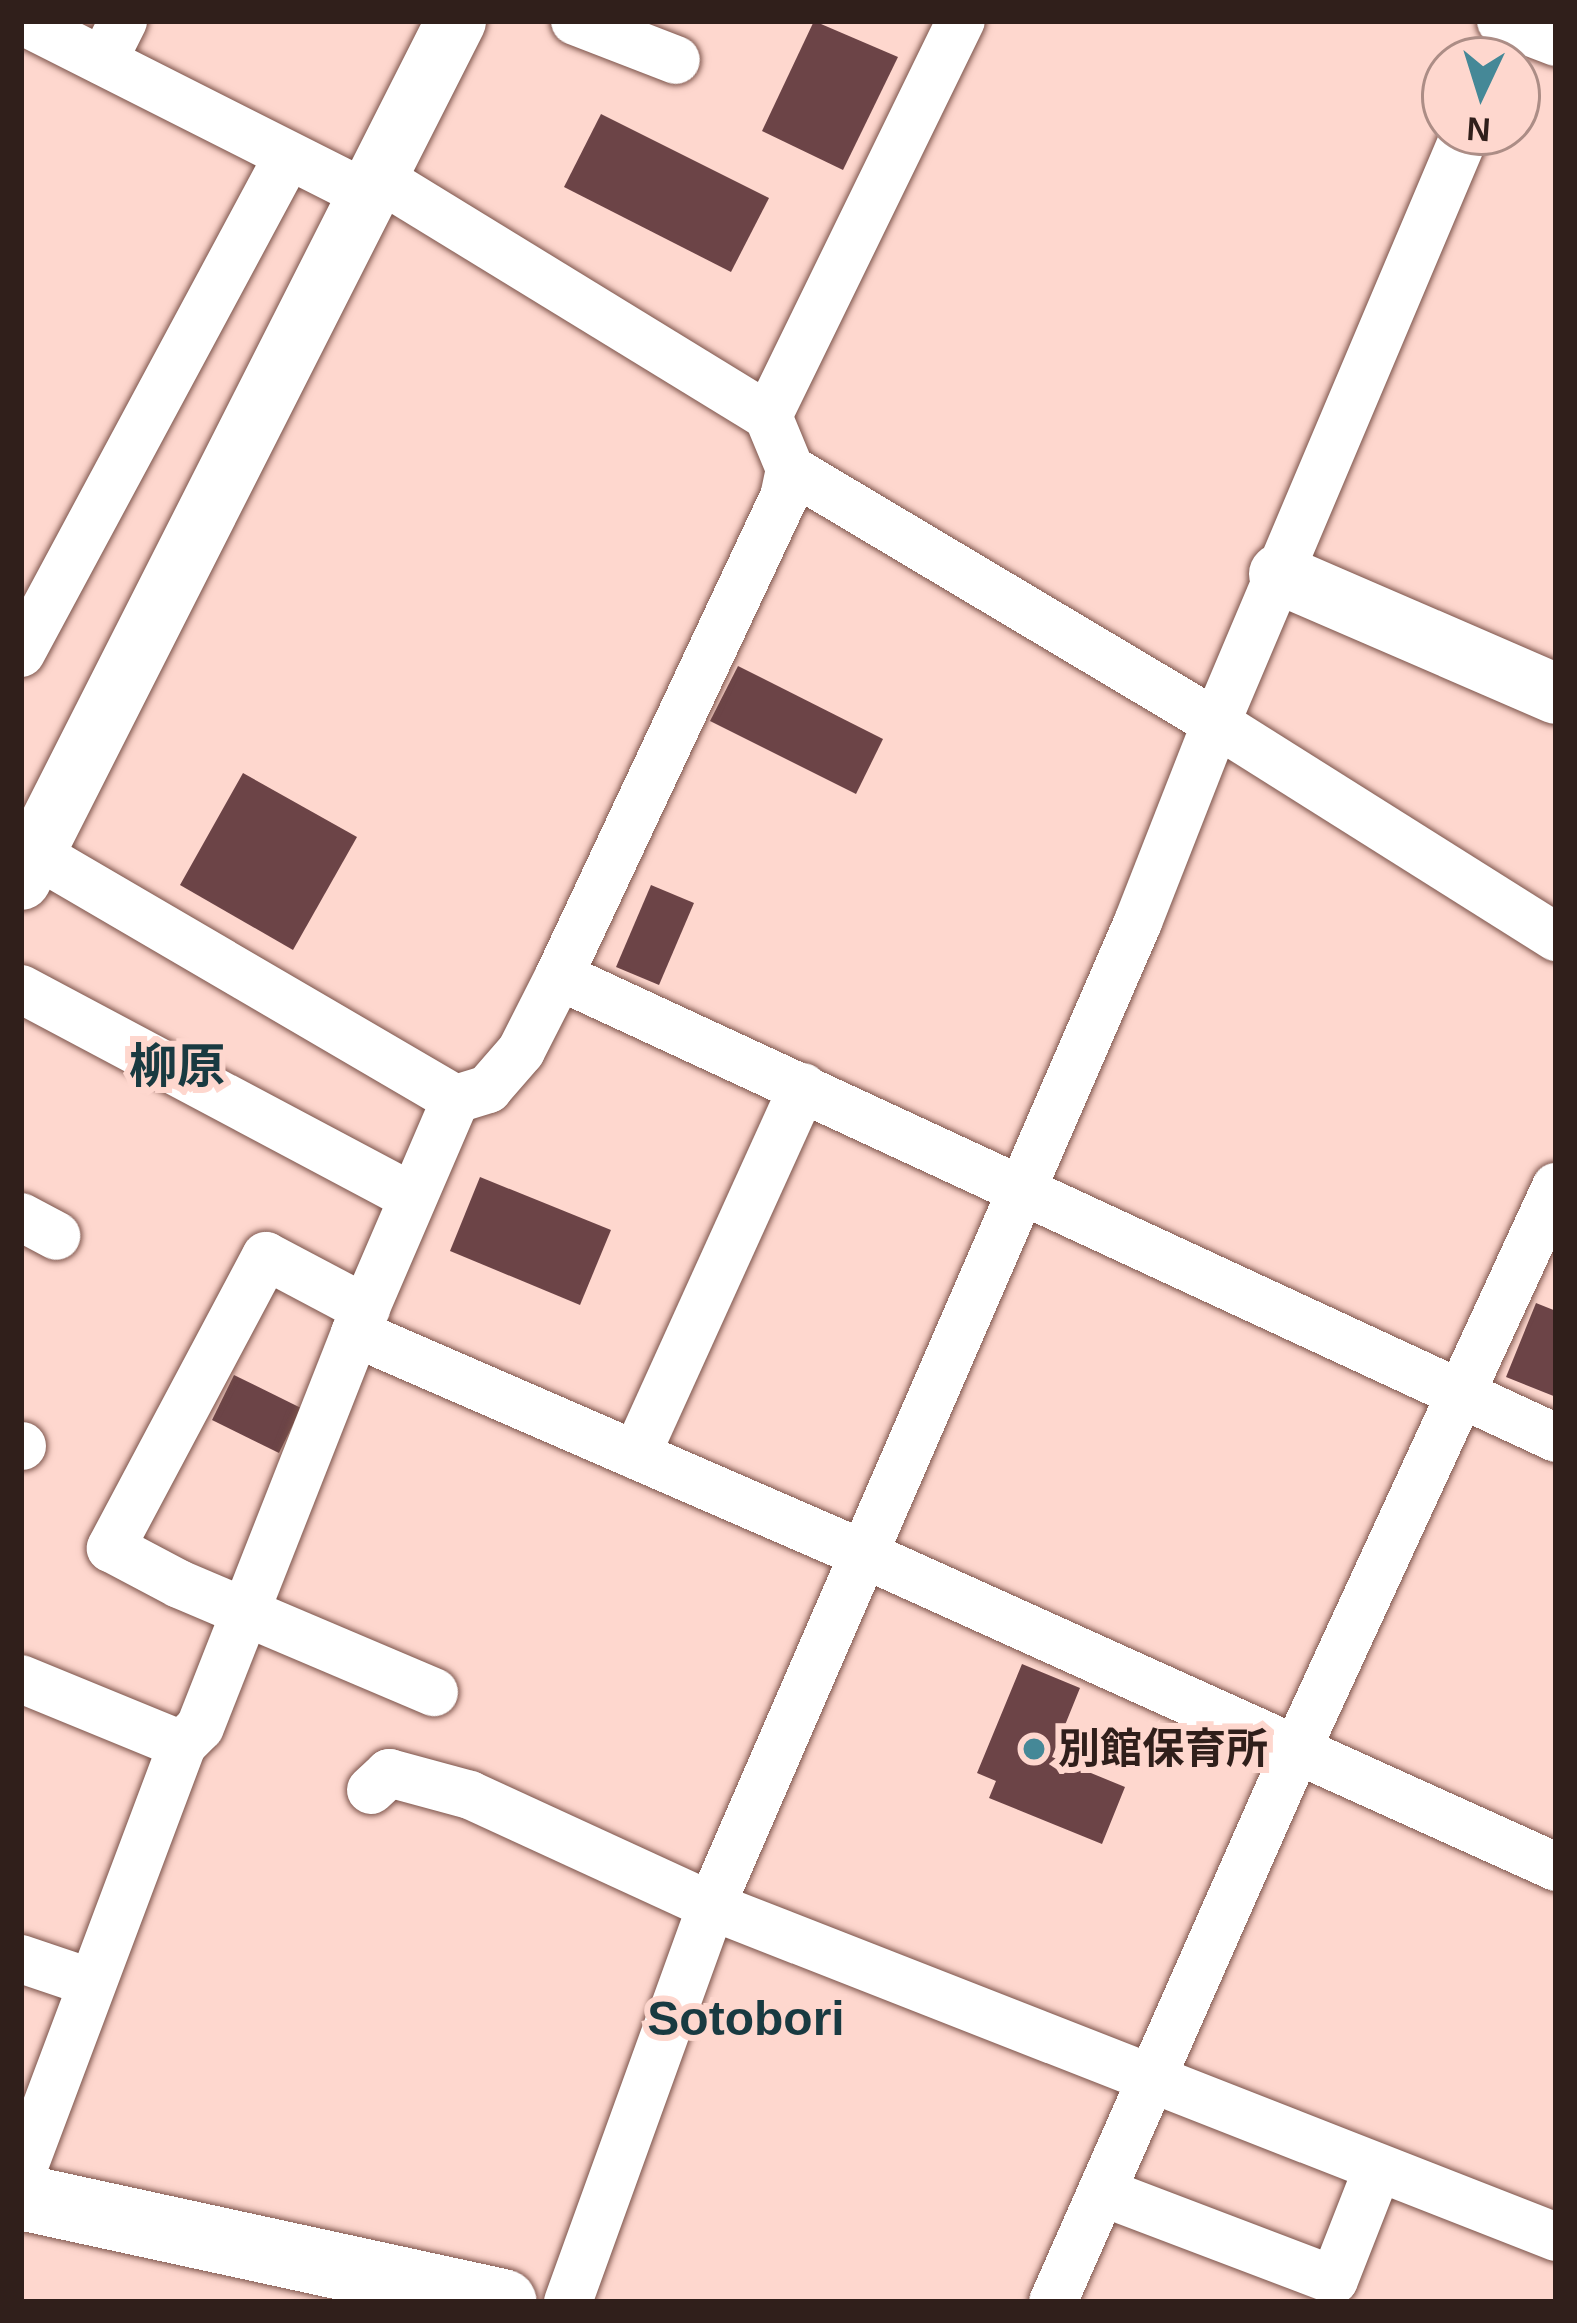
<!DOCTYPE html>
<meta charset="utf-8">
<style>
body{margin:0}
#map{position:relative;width:1577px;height:2323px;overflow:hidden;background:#fed7ce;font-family:Helvetica,"Noto Sans JP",sans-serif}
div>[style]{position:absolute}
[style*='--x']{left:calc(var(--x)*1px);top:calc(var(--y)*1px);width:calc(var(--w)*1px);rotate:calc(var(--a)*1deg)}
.building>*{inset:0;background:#6c4447}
.roads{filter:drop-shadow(0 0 3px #7b534a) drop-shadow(0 0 3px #7b534a)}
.minor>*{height:48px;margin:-24px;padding:0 24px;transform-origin:24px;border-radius:24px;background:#fff}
.tertiary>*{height:60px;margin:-30px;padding:0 30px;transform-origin:30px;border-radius:30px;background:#fff}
.secondary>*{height:66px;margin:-33px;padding:0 33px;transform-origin:33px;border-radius:33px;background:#fff}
.dots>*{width:33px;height:33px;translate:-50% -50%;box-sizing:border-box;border:6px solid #fed7ce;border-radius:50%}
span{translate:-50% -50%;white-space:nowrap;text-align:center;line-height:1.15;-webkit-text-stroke:12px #fed7ce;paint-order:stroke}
.poi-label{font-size:42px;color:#301f1b;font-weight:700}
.left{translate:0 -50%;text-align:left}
.quarter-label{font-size:48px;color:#193a41;font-weight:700}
.frame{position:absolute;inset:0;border:24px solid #301f1b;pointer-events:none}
.north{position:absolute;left:1421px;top:36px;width:120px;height:120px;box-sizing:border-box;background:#fed7ce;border:3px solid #ac8d86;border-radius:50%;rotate:184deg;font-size:33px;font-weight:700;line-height:48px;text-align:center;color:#301f1b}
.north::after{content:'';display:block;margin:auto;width:42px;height:54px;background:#458897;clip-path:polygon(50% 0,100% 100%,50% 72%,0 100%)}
</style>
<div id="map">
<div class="building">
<i style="clip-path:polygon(814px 21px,898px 57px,843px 170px,762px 131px)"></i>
<i style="clip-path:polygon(601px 114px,769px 198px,731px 272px,564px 187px)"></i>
<i style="clip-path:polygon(738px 666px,883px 739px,856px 794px,710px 721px)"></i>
<i style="clip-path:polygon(243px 773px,357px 837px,293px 950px,180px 885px)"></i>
<i style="clip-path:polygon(651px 885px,694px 903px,659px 985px,616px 967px)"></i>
<i style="clip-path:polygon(480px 1177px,611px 1230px,580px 1305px,450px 1251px)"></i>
<i style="clip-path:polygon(1536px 1303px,1556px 1311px,1556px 1397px,1506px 1377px)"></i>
<i style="clip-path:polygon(234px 1375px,301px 1408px,279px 1453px,212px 1420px)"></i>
<i style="clip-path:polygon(1022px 1664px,1080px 1688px,1052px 1757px,1125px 1787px,1102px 1844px,989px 1798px,996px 1781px,977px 1773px)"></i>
</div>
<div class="roads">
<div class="minor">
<i style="--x:23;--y:21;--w:386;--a:26.8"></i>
<i style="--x:575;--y:21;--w:108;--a:21.1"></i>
<i style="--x:1501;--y:21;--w:59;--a:20.9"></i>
<i style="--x:103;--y:61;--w:45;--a:-63.4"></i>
<i style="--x:376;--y:176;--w:460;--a:31.5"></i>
<i style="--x:768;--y:416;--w:57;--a:67.5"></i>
<i style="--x:790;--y:469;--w:29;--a:102"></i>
<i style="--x:784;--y:497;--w:529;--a:115.16"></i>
<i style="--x:559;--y:976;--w:1099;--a:24.86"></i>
<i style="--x:768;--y:416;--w:440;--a:-64"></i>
<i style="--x:790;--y:469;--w:496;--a:30.8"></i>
<i style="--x:1216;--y:723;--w:402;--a:32.2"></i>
<i style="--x:21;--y:653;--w:564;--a:-61.75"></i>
<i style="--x:36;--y:854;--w:486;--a:30.3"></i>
<i style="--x:21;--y:989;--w:443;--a:28"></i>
<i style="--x:21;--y:1217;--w:40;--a:28"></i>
<i style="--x:366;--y:1309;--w:113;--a:-152.1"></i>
<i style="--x:266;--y:1256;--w:331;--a:118"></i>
<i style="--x:111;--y:1548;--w:77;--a:27.9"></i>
<i style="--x:179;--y:1584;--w:277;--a:23"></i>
<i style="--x:355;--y:1333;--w:552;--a:23.5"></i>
<i style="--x:861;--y:1553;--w:763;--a:24.31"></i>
<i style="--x:21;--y:1446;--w:1;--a:0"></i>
<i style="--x:636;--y:1455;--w:404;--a:-65.6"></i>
<i style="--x:21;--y:1679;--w:174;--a:22.3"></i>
<i style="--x:371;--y:1790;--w:25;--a:-43"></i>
<i style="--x:389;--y:1773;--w:84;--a:15.2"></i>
<i style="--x:470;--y:1795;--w:265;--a:24.7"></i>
<i style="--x:711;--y:1906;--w:908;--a:21.39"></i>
<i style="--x:21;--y:1959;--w:75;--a:18.7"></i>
<i style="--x:21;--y:2174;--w:458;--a:-69.4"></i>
<i style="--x:182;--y:1745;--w:25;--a:-45"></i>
<i style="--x:200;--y:1727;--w:423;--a:-68.5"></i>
<i style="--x:355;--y:1333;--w:255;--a:-66.7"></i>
<i style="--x:456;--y:1099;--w:34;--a:-17"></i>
<i style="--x:488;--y:1089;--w:50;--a:-49"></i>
<i style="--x:521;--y:1051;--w:84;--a:-63.1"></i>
<i style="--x:1102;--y:2192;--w:248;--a:20.8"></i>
<i style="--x:1334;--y:2280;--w:120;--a:-68.6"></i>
<i style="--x:568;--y:2302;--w:421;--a:-70.1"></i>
<i style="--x:711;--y:1906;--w:1073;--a:-66.54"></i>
<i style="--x:1138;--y:922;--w:214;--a:-68.6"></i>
<i style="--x:1216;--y:723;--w:642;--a:-67.07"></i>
<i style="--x:1053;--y:2302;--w:604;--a:-66.19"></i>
<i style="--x:1297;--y:1749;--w:619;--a:-65.26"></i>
</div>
<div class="tertiary">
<i style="--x:1279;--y:574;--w:302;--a:23.4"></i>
<i style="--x:21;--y:880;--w:963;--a:-63.14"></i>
</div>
<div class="secondary">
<i style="--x:21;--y:2197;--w:494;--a:12.3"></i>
</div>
</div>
<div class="dots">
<i style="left:1034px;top:1749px;background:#458897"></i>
</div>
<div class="poi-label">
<span class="left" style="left:1058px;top:1749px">別館保育所</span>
</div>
<div class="quarter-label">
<span style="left:177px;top:1067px">柳原</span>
<span style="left:746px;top:2019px">Sotobori</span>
</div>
<div class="frame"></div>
<div class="north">N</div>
</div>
